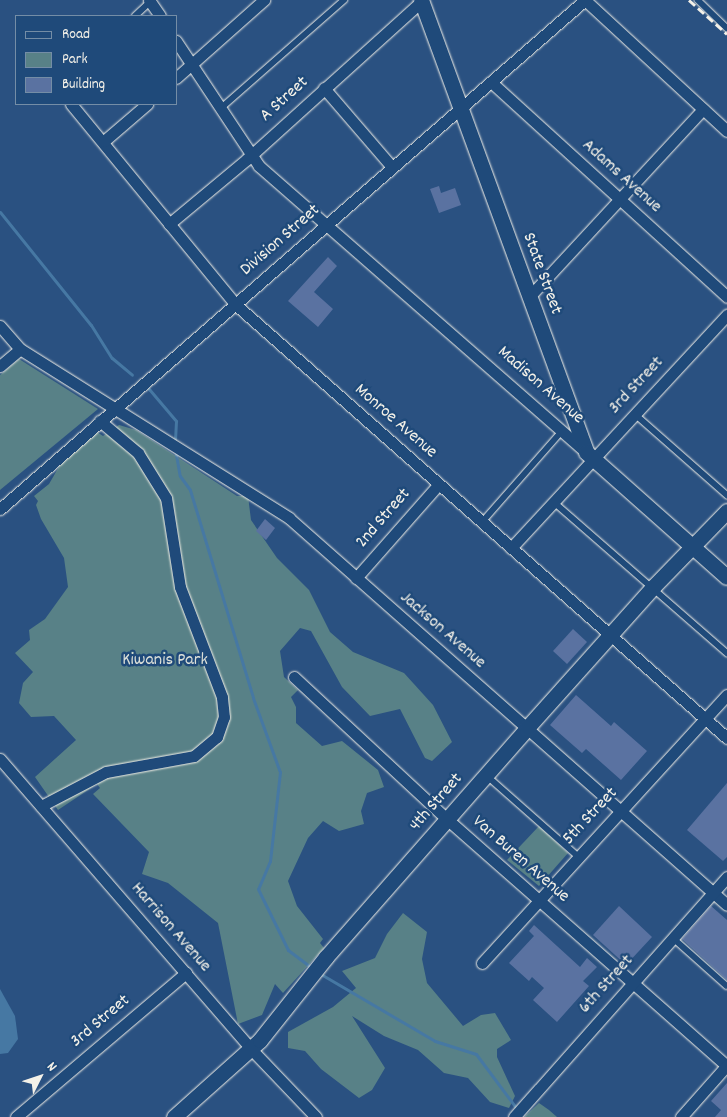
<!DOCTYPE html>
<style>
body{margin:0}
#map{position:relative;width:727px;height:1117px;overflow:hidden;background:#2a5181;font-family:Dekko,sans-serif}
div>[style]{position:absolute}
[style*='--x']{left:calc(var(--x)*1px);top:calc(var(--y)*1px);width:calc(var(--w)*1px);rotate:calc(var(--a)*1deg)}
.green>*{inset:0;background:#588187}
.water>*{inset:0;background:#4678a3}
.stream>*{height:3px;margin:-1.5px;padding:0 1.5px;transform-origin:1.5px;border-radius:1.5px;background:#4678a3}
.building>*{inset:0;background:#5a72a1}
.roads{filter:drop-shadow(0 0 1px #f4f1e8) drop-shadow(0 0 1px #f4f1e8)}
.lane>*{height:5.5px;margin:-2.75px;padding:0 2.75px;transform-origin:2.75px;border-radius:2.75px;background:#1f4a7a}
.street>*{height:11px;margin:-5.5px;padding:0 5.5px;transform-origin:5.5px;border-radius:5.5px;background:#1f4a7a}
.secondary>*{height:15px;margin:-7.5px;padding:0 7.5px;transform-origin:7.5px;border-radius:7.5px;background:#1f4a7a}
.rail>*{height:3px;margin-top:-1.5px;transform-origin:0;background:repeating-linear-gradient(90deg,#f4f1e8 0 8px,transparent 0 12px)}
span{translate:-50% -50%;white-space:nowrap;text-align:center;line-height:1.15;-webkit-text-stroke:5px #1f4a7a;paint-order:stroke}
.street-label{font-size:18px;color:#f4f1e8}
.park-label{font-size:18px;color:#dde0d9}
.legend{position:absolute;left:15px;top:15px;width:162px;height:90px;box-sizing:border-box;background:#1f4a7a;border:1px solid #748da6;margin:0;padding:6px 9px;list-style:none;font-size:15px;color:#f4f1e8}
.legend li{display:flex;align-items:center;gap:10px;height:25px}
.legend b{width:25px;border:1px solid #748da6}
.north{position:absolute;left:15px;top:1052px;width:50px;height:50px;-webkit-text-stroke:4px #1f4a7a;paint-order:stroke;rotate:49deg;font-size:14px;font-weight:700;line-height:20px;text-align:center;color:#f4f1e8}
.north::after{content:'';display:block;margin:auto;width:18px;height:22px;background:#f4f1e8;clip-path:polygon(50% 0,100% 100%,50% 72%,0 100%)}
</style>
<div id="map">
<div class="green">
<i style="clip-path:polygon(19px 359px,98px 409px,0 490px,0 375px)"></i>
<i style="clip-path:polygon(119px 425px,136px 430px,237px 496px,248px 496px,251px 520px,277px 558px,309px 590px,330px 632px,353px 652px,404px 673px,433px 705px,452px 742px,432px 761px,425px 758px,400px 709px,370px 716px,342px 687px,311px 631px,300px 628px,280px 651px,284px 677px,298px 690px,291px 697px,296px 707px,296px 723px,322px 746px,342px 741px,378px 770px,384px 787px,367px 793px,361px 811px,364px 824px,339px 831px,323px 821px,308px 838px,288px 881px,297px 906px,323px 939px,320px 943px,324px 948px,283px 993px,275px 984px,262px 1015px,238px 1024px,218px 923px,168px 883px,142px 874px,149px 852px,93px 794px,100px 788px,97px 784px,58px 810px,35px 777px,76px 740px,54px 716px,31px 717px,19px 703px,23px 683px,33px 672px,15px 653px,30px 640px,29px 630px,45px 619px,68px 587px,64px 558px,41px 519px,36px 505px,38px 501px,34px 496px,49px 484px,60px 465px,97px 432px,103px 436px)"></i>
<i style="clip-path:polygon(539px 826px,568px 853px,539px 886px,507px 860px)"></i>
<i style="clip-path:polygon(403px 913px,427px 932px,422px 959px,427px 983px,463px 1026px,481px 1015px,495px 1013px,511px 1040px,497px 1049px,497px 1057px,515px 1096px,509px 1108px,490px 1102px,468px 1078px,444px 1073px,418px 1050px,384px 1036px,352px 1016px,385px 1068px,372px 1090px,359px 1098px,321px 1069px,305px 1051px,288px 1048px,288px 1032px,333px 1007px,356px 988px,342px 971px,375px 958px,387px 934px)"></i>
<i style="clip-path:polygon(539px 1103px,549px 1110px,557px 1117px,524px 1117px)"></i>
</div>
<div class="water">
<i style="clip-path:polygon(0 989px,15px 1016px,18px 1039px,8px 1053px,0 1054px)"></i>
</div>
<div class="stream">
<i style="--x:0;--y:212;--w:145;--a:51.2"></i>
<i style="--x:91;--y:325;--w:39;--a:58"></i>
<i style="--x:112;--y:358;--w:26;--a:40"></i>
<i style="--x:149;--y:389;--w:42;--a:49.8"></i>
<i style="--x:176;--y:421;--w:22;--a:93"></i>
<i style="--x:175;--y:449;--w:27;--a:80"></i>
<i style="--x:180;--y:476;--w:17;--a:54"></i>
<i style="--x:190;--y:490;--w:217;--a:73.1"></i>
<i style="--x:253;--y:698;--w:79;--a:70"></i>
<i style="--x:280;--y:772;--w:90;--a:96.4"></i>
<i style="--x:270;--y:861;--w:30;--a:113"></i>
<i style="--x:258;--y:889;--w:68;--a:63.8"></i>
<i style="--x:288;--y:950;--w:30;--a:37"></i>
<i style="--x:319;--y:973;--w:134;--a:30.4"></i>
<i style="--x:435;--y:1041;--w:43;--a:17.6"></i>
<i style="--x:476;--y:1054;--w:69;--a:53.3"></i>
</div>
<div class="building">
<i style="clip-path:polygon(439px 186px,441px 193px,455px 188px,461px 205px,439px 213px,430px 189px)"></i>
<i style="clip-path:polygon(328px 257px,337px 266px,314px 292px,333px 309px,318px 327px,288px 301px)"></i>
<i style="clip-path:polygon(265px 519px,275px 528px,266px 540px,256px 531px)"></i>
<i style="clip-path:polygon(573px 629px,587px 642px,567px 664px,553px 651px)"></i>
<i style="clip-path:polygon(576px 695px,611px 726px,614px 722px,647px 751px,621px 780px,586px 749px,582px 753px,550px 725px)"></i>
<i style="clip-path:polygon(727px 783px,727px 857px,723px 861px,687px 830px)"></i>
<i style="clip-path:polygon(619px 906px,652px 937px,626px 965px,593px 935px)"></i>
<i style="clip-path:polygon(711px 906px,727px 920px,727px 980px,682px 939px)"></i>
<i style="clip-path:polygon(534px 925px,580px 967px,587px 958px,597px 967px,583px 981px,589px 986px,557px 1022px,533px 1000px,544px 988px,532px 977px,529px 981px,509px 963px,534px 936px,529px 931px)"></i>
<i style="clip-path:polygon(727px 1083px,727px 1117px,715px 1117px,721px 1110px,711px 1101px)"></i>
</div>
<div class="roads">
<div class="lane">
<i style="--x:698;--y:0;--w:40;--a:44"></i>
<i style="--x:135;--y:16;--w:21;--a:-43"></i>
<i style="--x:220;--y:109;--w:165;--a:-41.3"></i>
<i style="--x:635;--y:414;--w:123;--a:41.4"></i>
<i style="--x:554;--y:502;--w:230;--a:41.1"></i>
<i style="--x:483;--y:521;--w:120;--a:-48.7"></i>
<i style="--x:486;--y:775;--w:123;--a:41.4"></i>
<i style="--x:673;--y:938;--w:72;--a:41.6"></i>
</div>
<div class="street">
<i style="--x:149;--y:0;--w:19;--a:55"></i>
<i style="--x:585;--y:0;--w:193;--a:42.7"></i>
<i style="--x:176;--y:41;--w:150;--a:56.4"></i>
<i style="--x:259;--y:166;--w:432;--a:41.2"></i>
<i style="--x:176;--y:78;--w:118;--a:-41.6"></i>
<i style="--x:491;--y:82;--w:319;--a:42.3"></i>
<i style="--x:324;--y:88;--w:104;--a:49.3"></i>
<i style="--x:71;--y:104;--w:259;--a:50.6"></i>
<i style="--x:235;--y:304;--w:656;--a:41.42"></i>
<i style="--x:104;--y:141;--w:57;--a:-40.7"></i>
<i style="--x:169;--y:224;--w:102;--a:-39.8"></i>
<i style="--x:247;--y:159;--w:237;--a:-42.1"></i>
<i style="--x:529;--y:297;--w:256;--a:-47.2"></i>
<i style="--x:0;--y:326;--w:30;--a:49"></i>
<i style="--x:20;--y:349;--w:318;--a:32.1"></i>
<i style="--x:289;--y:518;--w:584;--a:41.46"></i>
<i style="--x:0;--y:366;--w:26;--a:-40"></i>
<i style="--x:0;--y:509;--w:775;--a:-41.03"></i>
<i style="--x:511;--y:548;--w:318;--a:-47.2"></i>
<i style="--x:356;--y:578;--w:125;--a:-48.6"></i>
<i style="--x:294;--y:677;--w:210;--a:42.9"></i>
<i style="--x:448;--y:820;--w:372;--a:41.4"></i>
<i style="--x:0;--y:759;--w:384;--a:49.1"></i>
<i style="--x:251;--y:1049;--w:94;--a:46.3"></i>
<i style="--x:41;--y:806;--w:73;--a:-27.6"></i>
<i style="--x:106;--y:772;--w:89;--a:-10.3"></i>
<i style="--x:194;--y:756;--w:30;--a:-40"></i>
<i style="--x:217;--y:737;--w:21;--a:-71"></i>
<i style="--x:224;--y:717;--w:20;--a:-96"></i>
<i style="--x:222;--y:697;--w:118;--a:-110.9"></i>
<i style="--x:180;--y:587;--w:90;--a:-98.9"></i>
<i style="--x:166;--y:498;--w:53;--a:-121.9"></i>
<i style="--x:138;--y:453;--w:50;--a:-139.9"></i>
<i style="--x:482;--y:963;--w:363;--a:-47.6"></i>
<i style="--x:16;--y:1117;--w:223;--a:-40.3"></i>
<i style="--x:514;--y:1117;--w:321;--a:-48.4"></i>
<i style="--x:681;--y:1117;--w:69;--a:-48.5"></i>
</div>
<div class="secondary">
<i style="--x:421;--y:0;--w:481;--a:69.9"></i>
<i style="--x:586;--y:452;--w:188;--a:41.6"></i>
<i style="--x:174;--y:1117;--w:115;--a:-41.8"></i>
<i style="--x:260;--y:1040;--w:106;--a:-51.5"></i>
<i style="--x:326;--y:957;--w:305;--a:-48.7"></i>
<i style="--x:527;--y:728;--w:189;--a:-48.2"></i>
<i style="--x:653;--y:587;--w:106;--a:-45.8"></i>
</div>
</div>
<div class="rail">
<i style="--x:689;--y:0;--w:51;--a:41.8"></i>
</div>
<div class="street-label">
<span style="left:285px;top:100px;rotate:-42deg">A Street</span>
<span style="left:621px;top:177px;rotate:42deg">Adams Avenue</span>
<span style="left:281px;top:241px;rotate:-41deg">Division Street</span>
<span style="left:541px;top:274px;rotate:70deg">State Street</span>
<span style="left:540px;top:386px;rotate:41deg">Madison Avenue</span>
<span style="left:637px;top:386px;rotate:-47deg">3rd Street</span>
<span style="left:395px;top:422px;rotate:41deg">Monroe Avenue</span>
<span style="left:384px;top:519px;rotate:-49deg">2nd Street</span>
<span style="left:442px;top:631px;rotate:41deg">Jackson Avenue</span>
<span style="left:437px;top:803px;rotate:-49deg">4th Street</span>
<span style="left:591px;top:817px;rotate:-47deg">5th Street</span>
<span style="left:520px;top:860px;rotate:41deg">Van Buren Avenue</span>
<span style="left:170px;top:928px;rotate:49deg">Harrison Avenue</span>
<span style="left:607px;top:985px;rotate:-48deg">6th Street</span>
<span style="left:101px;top:1022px;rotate:-40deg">3rd Street</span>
</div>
<div class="park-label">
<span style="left:165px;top:661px">Kiwanis Park</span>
</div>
<ul class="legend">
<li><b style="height:6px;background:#1f4a7a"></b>Road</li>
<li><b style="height:14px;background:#588187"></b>Park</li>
<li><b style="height:14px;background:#5a72a1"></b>Building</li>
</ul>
<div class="north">N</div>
</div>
